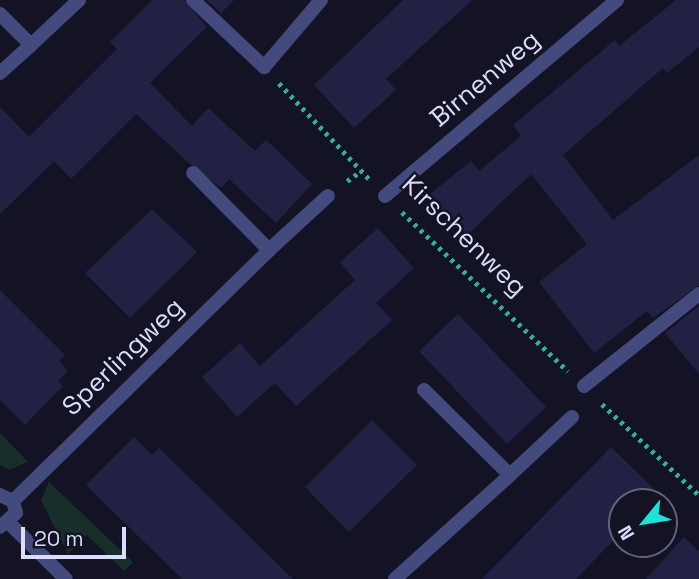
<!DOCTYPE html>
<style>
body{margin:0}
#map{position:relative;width:699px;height:579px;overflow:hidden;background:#131325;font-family:"Space Grotesk",sans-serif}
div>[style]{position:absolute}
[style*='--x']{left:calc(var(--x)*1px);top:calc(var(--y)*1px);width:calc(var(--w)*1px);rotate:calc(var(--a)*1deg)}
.green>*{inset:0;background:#172e2a}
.building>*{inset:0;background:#232143}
.path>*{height:4.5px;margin-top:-2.25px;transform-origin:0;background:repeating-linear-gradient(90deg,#40a993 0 3.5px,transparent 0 8.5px)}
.lane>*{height:14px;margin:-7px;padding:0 7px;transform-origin:7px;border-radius:7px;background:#444a7e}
.street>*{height:14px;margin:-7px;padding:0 7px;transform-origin:7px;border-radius:7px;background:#444a7e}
span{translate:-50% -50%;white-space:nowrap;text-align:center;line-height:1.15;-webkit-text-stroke:5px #131325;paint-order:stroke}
.street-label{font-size:26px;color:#dcddfa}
.north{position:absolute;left:608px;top:488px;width:70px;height:70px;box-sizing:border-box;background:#131325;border:2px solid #63647a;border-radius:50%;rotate:240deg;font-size:19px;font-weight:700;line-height:28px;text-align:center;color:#dcddfa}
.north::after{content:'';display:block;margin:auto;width:24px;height:32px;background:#21e0d7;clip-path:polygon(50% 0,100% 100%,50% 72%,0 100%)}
.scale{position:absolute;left:21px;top:527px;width:105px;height:32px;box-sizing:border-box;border:4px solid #dcddfa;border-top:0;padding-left:9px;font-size:21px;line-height:24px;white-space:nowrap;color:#dcddfa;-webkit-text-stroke:5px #131325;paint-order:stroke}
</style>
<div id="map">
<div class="green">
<i style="clip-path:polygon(0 433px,28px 462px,9px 470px,0 465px)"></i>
<i style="clip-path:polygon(49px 482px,133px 562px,124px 571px,87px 535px,68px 554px,41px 500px)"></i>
</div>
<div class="building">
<i style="clip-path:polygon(152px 0,184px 0,207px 27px,150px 83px,192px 126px,208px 108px,255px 151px,266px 140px,312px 184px,276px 223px,229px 179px,221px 188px,190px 164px,136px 114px,71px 179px,54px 161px,0 214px,0 107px,29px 137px,117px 49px,110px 42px)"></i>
<i style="clip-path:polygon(207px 0,234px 0,221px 13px)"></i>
<i style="clip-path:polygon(403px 0,472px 0,386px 79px,396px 90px,354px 128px,314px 85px)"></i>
<i style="clip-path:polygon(676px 0,699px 0,699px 47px,667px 73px,663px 68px,563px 155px,613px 220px,699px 155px,699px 285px,653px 318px,647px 311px,594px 353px,539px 282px,587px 244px,531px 174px,464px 238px,429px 195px,471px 161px,479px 171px,521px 136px,513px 125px,615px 40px,619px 46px)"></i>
<i style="clip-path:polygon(152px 209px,197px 252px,130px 318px,85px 273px)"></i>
<i style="clip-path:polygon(378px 228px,414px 268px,376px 303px,392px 320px,296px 406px,275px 383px,237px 417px,202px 377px,240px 343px,260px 366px,355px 280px,340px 262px)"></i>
<i style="clip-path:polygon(0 290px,65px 355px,59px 361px,68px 371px,58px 381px,63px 386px,25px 425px,0 400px)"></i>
<i style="clip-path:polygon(699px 306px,699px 374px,665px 333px)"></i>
<i style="clip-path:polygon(458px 314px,546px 407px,507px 444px,419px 351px)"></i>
<i style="clip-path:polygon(372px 420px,417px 465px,349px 532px,305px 487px)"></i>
<i style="clip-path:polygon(134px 437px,152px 455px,159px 448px,293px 579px,182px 579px,86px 485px)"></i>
<i style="clip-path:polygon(611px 447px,667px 502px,622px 502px,622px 531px,576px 579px,482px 579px)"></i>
<i style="clip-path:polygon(684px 537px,699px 551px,699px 579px,646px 579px)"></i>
</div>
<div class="path">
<i style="--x:279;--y:83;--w:132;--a:46.8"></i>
<i style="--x:347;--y:181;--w:17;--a:-36"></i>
<i style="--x:402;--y:212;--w:230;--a:43.8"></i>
<i style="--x:602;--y:404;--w:133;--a:43.2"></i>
</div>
<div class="lane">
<i style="--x:193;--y:0;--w:98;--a:43.3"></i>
</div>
<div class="street">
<i style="--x:0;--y:14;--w:44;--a:45"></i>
<i style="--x:31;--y:45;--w:42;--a:137.9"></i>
<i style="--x:31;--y:45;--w:66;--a:-43.2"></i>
<i style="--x:264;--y:67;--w:88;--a:-49.6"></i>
<i style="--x:385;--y:196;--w:304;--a:-40.2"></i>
<i style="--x:269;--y:250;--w:80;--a:-42.5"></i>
<i style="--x:584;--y:386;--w:147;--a:-38.7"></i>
<i style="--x:510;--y:475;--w:85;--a:-43.1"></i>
<i style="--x:0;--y:495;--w:14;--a:25"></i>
<i style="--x:13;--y:501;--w:12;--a:76"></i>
<i style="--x:16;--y:513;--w:21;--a:139"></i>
<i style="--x:13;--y:501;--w:359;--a:-44.4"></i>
<i style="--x:269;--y:250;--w:108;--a:-134.6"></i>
<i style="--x:10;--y:524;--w:78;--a:44.5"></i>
<i style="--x:395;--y:579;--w:155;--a:-42.1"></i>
<i style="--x:510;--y:475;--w:121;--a:-135.3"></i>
</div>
<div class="street-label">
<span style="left:485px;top:79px;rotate:-40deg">Birnenweg</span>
<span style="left:464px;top:236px;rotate:44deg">Kirschenweg</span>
<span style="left:123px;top:357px;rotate:-44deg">Sperlingweg</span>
</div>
<div class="north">N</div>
<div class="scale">20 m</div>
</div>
